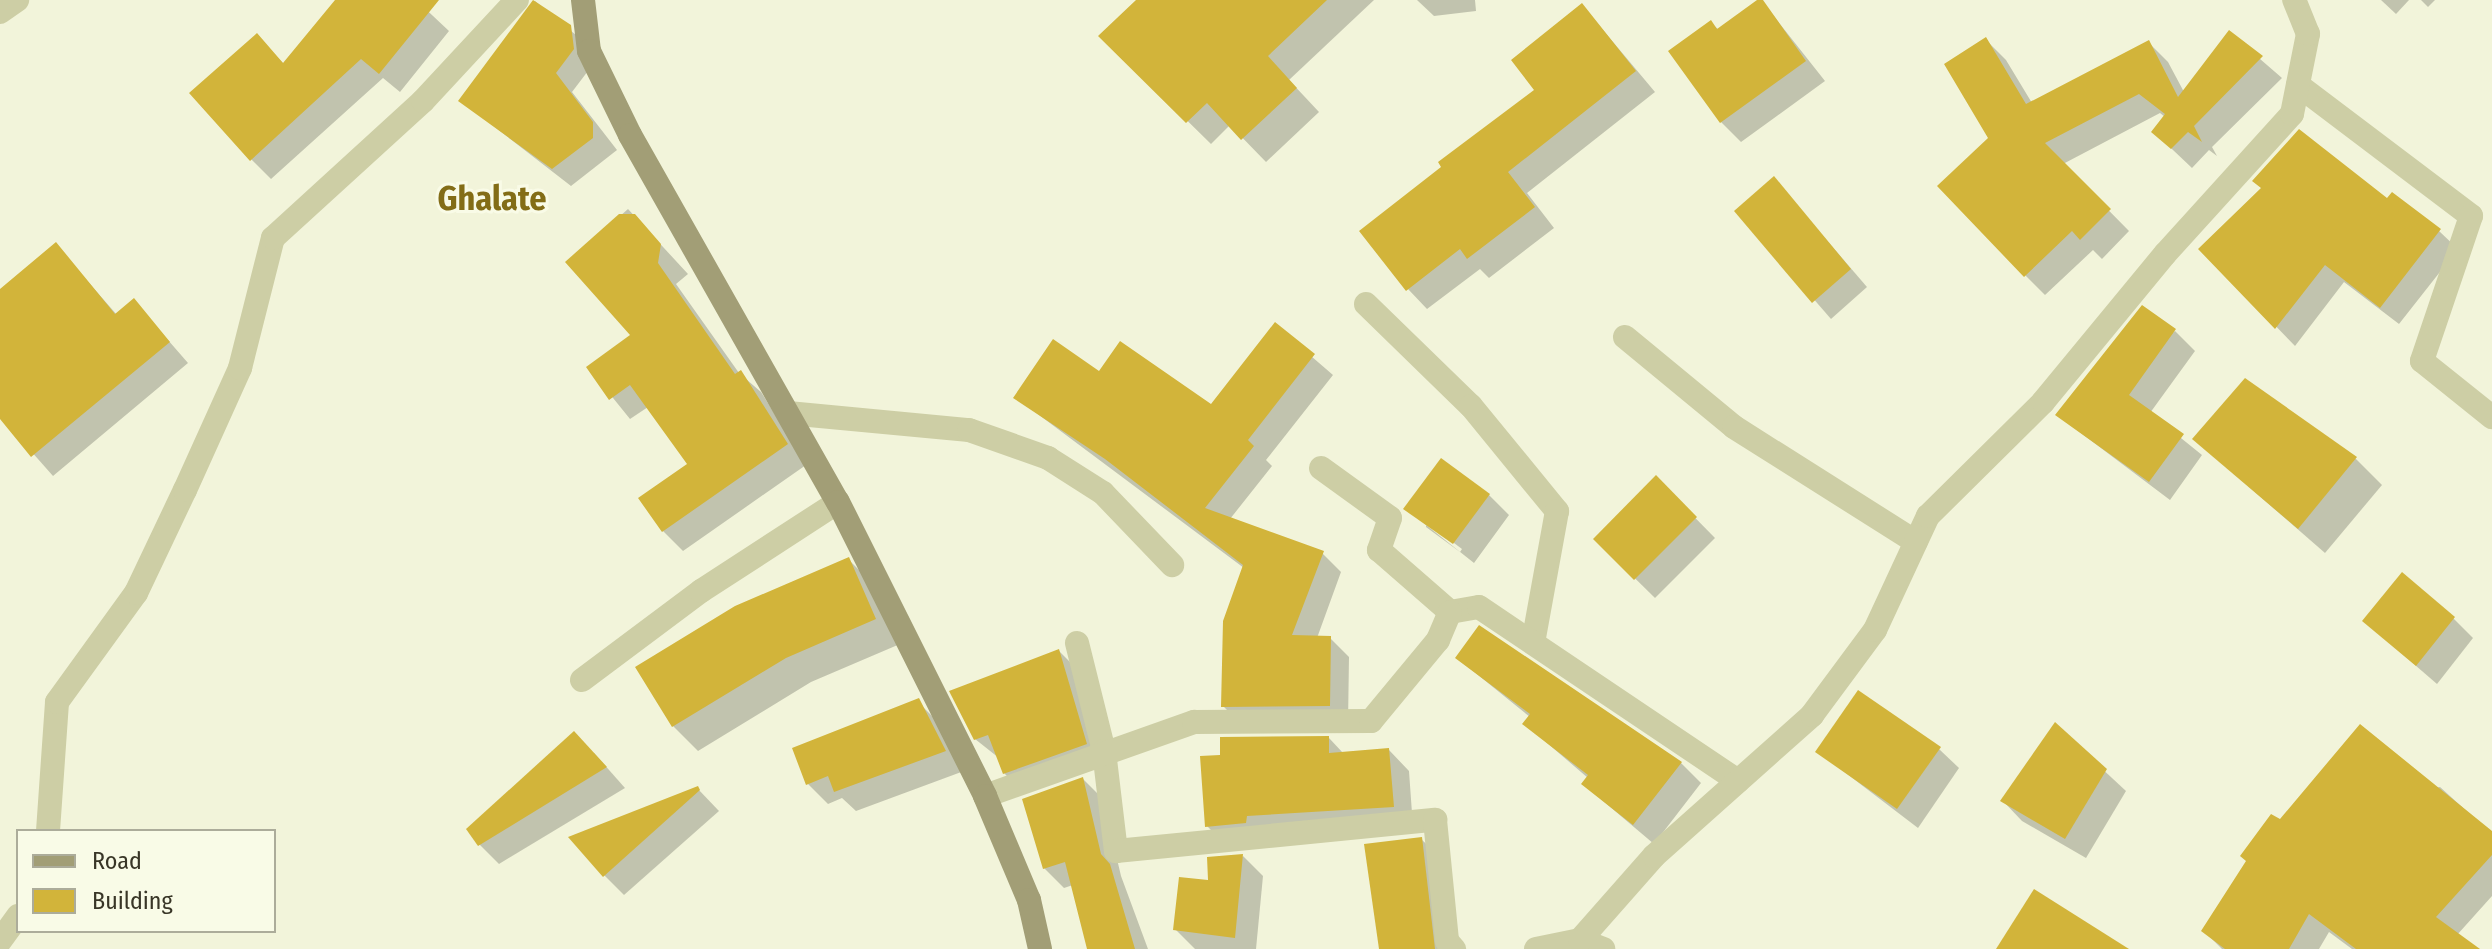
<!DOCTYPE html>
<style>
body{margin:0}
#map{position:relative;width:2492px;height:949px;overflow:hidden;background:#f2f4da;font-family:"Fira Sans Condensed",sans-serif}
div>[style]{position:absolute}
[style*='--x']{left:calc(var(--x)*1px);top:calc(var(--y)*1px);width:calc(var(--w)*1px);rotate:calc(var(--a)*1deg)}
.shadow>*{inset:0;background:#0003}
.building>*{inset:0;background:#d2b43a}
.street>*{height:24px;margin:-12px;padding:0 12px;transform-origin:12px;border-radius:12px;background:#cdcea5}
.secondary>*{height:24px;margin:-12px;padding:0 12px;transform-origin:12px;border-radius:12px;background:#a29e76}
span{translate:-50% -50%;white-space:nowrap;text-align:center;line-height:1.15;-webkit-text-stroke:6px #f9fbe7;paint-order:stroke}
.district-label{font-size:34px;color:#836d17;font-weight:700}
.legend{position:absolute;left:16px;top:829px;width:260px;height:104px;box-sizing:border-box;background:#f9fbe7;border:2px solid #acac9a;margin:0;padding:10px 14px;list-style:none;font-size:24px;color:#393627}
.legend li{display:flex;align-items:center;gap:16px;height:40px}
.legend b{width:40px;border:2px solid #acac9a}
</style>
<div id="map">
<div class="shadow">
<i style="clip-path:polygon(338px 0,416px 0,449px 31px,400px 92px,383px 78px,271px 179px,251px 159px,276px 56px,285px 65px)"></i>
<i style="clip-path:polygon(1139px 0,1374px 0,1289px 80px,1319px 112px,1266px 162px,1230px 125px,1211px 144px,1101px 36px)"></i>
<i style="clip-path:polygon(1417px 0,1475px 0,1476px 11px,1434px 16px)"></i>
<i style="clip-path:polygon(1761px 0,1825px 81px,1741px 142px,1721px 122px,1711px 23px,1719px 30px)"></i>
<i style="clip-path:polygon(2381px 0,2409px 0,2396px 14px)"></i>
<i style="clip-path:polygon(2421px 0,2435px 0,2428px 7px)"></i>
<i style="clip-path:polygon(535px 1px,588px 45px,591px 67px,572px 92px,617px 150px,571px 186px,461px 101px)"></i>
<i style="clip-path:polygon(1582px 5px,1655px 92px,1527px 193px,1554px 228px,1489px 278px,1480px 269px,1427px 309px,1408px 289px,1537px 90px)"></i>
<i style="clip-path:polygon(2230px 33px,2282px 78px,2212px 147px,2217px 156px,2209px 150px,2192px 168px,2154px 132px,2165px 117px,2160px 113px,2063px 164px,2129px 231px,2102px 259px,2093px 250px,2045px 295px,2025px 275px,1990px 138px,1986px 40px,2006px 60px,2032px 103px,2148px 42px,2168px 62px,2184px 92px)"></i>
<i style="clip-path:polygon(1774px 179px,1867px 287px,1831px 319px,1737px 211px)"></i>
<i style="clip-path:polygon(2262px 189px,2388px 201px,2439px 231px,2458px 249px,2399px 324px,2344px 282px,2295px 346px,2201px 249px)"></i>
<i style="clip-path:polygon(628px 209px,688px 274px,676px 284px,739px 373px,761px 392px,806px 465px,683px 551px,663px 531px,689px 464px,648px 407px,630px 419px,588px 367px,633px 336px,568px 262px)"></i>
<i style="clip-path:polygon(56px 245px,117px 315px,134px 301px,188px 363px,53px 476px,0 416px,0 291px)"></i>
<i style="clip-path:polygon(1275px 325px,1333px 375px,1266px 460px,1272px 466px,1230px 519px,1322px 553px,1341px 572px,1317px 638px,1330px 638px,1349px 657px,1348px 724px,1242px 725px,1223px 706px,1244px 568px,1015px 397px,1099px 373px,1211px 406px)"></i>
<i style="clip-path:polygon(2175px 331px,2195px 351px,2150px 413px,2202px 455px,2170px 500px,2057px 415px)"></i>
<i style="clip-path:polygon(2245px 381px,2356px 459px,2382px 485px,2325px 553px,2194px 439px)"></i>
<i style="clip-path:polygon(1656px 478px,1715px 538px,1655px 598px,1595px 539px)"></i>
<i style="clip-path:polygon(evenodd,1489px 495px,1509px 515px,1474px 563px,1406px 509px,1489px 495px,1426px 522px,1462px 549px,1460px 552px,1426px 527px,1426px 522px)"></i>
<i style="clip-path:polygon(848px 559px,873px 584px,900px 644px,811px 682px,698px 751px,673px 726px)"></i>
<i style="clip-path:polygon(2453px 618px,2473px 638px,2437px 684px,2364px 621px)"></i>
<i style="clip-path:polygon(1480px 628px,1681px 763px,1701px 783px,1654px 844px,1583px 784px,1588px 778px,1525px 724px,1530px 717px,1457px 658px)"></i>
<i style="clip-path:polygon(1059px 651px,1079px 671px,1106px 764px,1024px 793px,1004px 773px,999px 758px,975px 739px)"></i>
<i style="clip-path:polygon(920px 704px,940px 724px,964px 771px,856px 811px,842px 798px,828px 804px,808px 784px)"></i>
<i style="clip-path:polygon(2055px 725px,2126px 791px,2086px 858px,2022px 821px,2003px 801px)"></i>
<i style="clip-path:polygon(1329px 738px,1344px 754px,1389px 750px,1409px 771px,1413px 827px,1227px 846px,1207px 826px)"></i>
<i style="clip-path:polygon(1939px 749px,1959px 768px,1918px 828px,1817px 751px)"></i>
<i style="clip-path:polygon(594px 753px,625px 788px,499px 864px,479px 844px)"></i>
<i style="clip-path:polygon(1083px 779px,1103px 799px,1121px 876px,1148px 949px,1089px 949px,1073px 885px,1064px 888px,1044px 868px)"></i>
<i style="clip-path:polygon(2440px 787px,2492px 834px,2492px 896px,2457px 935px,2477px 949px,2352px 949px,2329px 932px,2319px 949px,2222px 949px,2203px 930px,2281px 822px)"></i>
<i style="clip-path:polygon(697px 788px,719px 811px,624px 895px,604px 875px)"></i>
<i style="clip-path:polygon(1421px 839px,1439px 856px,1448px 949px,1381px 949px)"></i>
<i style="clip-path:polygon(1243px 856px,1263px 876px,1256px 949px,1195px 949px,1175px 929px)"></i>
</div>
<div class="building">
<i style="clip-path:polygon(335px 0,439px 0,379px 74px,361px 59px,250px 161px,189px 93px,257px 33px,283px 63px)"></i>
<i style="clip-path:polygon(533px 0,571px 25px,574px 49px,556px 73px,593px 122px,593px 138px,552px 169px,458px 101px)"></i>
<i style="clip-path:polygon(1136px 0,1327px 0,1268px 56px,1297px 88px,1241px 140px,1207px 103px,1186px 123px,1098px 36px)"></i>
<i style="clip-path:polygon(1757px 0,1763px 0,1806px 61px,1720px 123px,1668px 51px,1711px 20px,1717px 29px)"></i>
<i style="clip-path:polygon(1582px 3px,1636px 71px,1508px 172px,1535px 207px,1467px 259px,1460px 249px,1406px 291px,1359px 231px,1441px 167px,1438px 162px,1534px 90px,1511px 60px)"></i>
<i style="clip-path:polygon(2229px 30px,2263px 56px,2194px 126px,2202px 142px,2188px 132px,2171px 149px,2151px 132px,2165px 114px,2139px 94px,2045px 143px,2111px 209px,2080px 240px,2072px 231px,2024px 277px,1937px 186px,1988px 138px,1944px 64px,1986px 37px,2026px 104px,2149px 40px,2178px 97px)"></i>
<i style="clip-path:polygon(2299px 129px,2387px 198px,2392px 192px,2441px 229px,2380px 308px,2325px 265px,2275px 329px,2198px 249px,2261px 188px,2252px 181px)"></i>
<i style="clip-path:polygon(1774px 176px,1851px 269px,1812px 303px,1734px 211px)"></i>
<i style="clip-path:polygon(619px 214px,635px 214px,661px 244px,658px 263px,735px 374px,741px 370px,788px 444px,662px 532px,638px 498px,687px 464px,630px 385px,609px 400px,586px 367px,630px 335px,565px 262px)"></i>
<i style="clip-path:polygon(56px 242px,115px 314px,134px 298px,170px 342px,31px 457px,0 419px,0 289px)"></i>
<i style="clip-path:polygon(2142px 305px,2176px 329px,2129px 395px,2184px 434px,2149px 482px,2055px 415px)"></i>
<i style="clip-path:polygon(1275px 322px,1315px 354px,1248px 440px,1254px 446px,1205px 508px,1324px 551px,1292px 635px,1331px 636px,1330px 706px,1221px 707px,1223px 621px,1243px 565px,1105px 459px,1013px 398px,1053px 339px,1099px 371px,1120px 341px,1211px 404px)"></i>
<i style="clip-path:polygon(2245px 378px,2357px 457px,2298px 529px,2192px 439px)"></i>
<i style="clip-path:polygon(1441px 458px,1490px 494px,1453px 544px,1403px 509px)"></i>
<i style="clip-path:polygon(1656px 475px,1697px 517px,1634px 580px,1593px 539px)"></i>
<i style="clip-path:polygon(849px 557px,876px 619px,786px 658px,672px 727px,635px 667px,735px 606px)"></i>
<i style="clip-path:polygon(2402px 572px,2455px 617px,2416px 666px,2362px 621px)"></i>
<i style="clip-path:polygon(1479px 625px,1682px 762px,1633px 825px,1581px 784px,1588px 775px,1522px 724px,1530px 714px,1455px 658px)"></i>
<i style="clip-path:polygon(1059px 649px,1087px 744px,1003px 774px,988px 735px,974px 740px,949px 691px)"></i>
<i style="clip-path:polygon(1858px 690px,1941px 747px,1897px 809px,1815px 752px)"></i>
<i style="clip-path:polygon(919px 698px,946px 751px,834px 792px,828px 776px,806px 785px,792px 748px)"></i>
<i style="clip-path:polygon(2055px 722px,2107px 769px,2065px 839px,2000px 801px)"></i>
<i style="clip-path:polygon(2360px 724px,2492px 831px,2492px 855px,2436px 917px,2480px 949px,2356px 949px,2309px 914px,2289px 949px,2225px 949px,2201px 931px,2246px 861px,2240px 856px,2271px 814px,2280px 819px)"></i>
<i style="clip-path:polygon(574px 731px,607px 767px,478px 846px,466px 829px)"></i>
<i style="clip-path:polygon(1329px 736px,1329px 753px,1389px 748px,1394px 807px,1247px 816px,1246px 823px,1205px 827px,1200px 756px,1220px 755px,1220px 737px)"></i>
<i style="clip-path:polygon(1083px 777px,1101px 854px,1110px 864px,1135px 949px,1087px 949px,1065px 862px,1043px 869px,1022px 799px)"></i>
<i style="clip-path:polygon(698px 786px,700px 790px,603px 877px,568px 837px)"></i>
<i style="clip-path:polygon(1422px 837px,1435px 949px,1379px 949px,1364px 844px)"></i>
<i style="clip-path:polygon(1243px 854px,1235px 938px,1173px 930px,1179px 877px,1208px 880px,1207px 857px)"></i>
<i style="clip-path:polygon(2034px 889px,2129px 949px,1996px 949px)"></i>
</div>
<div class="street">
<i style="--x:0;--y:12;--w:21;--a:-35"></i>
<i style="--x:2298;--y:85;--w:217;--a:37.1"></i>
<i style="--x:2471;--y:216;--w:153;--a:108.7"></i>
<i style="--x:2422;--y:361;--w:90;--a:38.7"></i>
<i style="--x:1366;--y:304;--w:146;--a:44.2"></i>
<i style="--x:1471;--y:406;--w:136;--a:50.7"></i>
<i style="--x:1557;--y:511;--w:134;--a:100.3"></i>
<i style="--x:1625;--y:337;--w:141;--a:39.5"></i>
<i style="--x:1734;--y:427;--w:215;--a:32.3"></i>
<i style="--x:788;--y:413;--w:182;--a:5.4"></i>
<i style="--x:969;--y:430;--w:84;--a:19.5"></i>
<i style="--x:1048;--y:458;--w:65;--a:32.5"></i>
<i style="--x:1103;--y:493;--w:100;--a:46.2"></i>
<i style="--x:1321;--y:468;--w:85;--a:35.9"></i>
<i style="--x:1390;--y:518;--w:34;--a:109"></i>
<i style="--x:1379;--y:550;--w:94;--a:41.1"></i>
<i style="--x:1450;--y:612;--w:29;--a:-10"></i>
<i style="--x:1479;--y:607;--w:312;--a:33.9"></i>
<i style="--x:1077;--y:643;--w:111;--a:76"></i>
<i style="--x:1104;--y:751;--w:101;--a:83.2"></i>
<i style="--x:1116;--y:851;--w:321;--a:-5.6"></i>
<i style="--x:1435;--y:820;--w:122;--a:84.3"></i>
<i style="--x:1447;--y:941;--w:11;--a:49"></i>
<i style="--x:582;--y:680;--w:149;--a:-36.8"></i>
<i style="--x:701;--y:591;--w:163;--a:-33"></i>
<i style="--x:985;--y:796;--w:222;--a:-19.5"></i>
<i style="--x:1194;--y:722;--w:177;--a:-0.3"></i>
<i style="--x:1371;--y:721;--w:105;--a:-50.4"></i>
<i style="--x:1438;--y:640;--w:30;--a:-67"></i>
<i style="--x:48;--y:831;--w:129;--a:-86"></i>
<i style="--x:57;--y:702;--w:135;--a:-54.1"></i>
<i style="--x:136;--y:593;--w:114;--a:-64.6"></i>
<i style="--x:185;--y:490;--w:134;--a:-65.7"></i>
<i style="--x:240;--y:368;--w:134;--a:-75.8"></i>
<i style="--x:273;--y:238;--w:203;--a:-42.4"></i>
<i style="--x:423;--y:101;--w:138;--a:-47.1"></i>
<i style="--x:1580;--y:940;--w:25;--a:21"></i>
<i style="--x:0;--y:941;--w:31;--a:-54"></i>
<i style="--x:1536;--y:949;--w:45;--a:-11.6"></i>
<i style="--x:1580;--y:940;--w:112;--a:-48.6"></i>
<i style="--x:1654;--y:856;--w:212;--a:-41.7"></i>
<i style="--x:1812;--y:715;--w:106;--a:-53.5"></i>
<i style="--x:1875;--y:630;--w:126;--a:-65.1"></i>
<i style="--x:1928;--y:516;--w:162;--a:-44.7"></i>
<i style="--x:2043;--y:402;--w:192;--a:-50.5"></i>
<i style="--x:2165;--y:254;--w:189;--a:-47.8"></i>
<i style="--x:2292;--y:114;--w:82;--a:-78.7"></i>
<i style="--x:2308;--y:34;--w:37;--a:-112"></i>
</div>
<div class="secondary">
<i style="--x:583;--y:0;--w:51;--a:83.3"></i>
<i style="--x:589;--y:51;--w:93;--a:64"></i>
<i style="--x:630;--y:135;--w:422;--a:60.5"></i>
<i style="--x:838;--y:502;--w:329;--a:63.4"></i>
<i style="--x:985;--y:796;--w:113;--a:67.1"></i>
<i style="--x:1029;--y:900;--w:50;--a:77.3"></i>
</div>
<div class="district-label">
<span style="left:492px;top:199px">Ghalate</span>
</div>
<ul class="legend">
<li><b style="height:10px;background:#a29e76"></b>Road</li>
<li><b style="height:22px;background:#d2b43a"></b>Building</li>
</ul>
</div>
